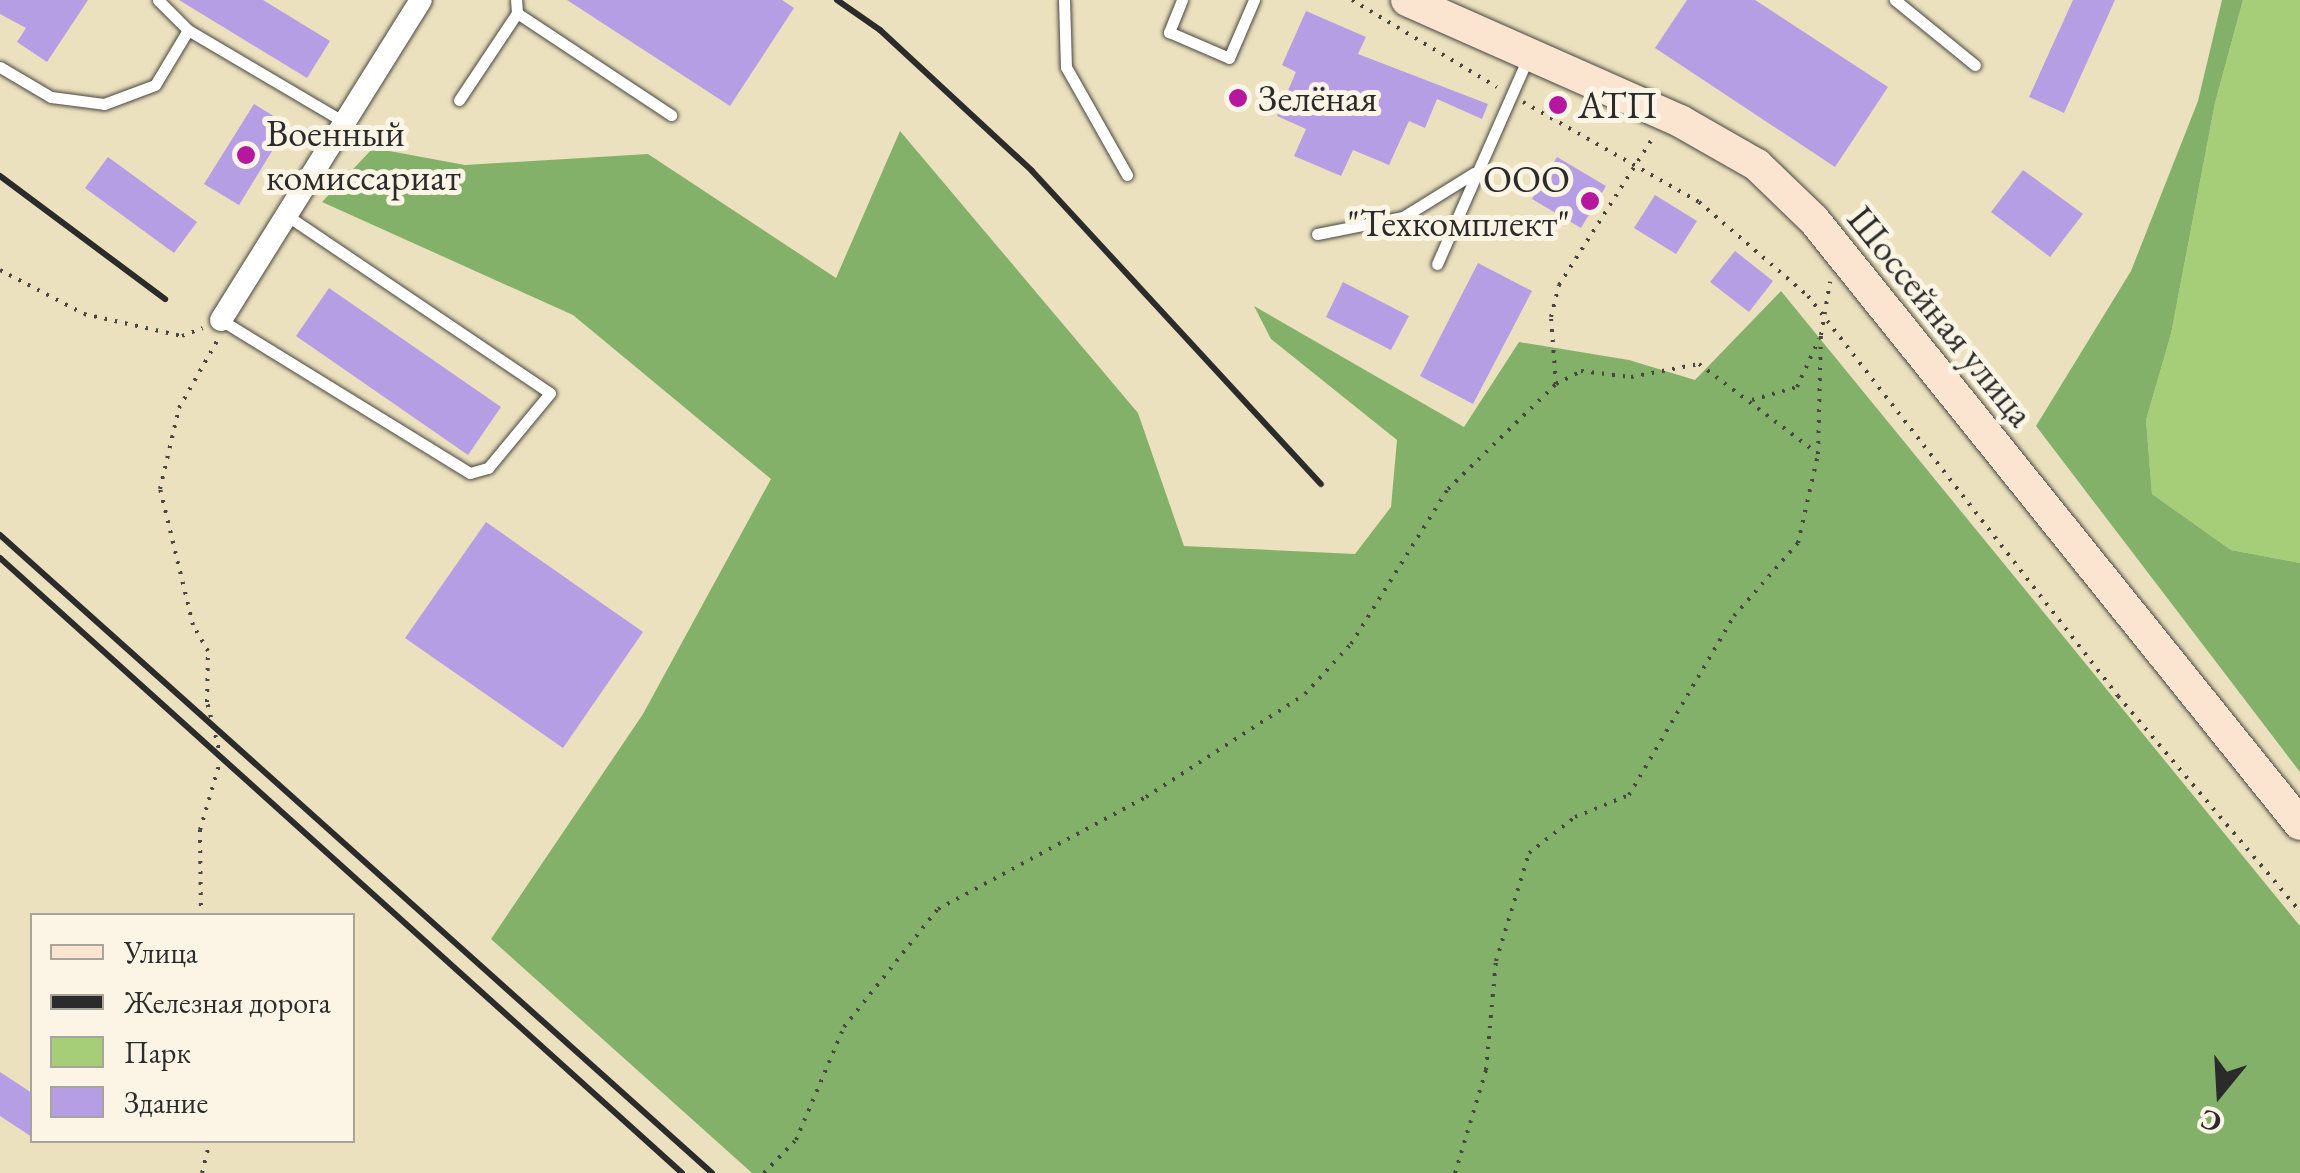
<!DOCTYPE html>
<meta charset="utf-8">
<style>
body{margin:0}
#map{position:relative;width:2300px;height:1173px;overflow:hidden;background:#ebe1be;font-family:"EB Garamond",serif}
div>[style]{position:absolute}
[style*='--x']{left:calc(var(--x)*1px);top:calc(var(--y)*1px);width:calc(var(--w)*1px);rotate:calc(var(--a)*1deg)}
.green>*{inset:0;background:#a6ce79}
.forest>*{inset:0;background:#84b169}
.building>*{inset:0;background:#b69ee4}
.path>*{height:4px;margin-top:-2px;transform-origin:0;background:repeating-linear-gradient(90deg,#484641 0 2.5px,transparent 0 10.5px)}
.roads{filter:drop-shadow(0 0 2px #484641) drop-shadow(0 0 2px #484641)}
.lane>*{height:11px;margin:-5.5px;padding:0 5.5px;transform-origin:5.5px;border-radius:5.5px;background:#fff}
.street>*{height:22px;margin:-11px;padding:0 11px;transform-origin:11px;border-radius:11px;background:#fff}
.secondary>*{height:32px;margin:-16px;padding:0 16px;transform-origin:16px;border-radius:16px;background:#fce5d0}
.rail>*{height:6px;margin:-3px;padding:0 3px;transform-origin:3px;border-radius:3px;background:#2b2b2b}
.dots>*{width:28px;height:28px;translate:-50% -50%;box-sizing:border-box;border:5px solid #fcf5e5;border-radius:50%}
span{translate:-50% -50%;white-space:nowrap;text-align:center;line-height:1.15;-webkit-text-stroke:10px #fcf5e5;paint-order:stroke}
.poi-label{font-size:38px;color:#2b2b2b}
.left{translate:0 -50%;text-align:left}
.right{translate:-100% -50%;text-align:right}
.street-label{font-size:38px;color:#2b2b2b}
.legend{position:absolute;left:30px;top:913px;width:325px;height:230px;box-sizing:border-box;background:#fcf5e5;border:2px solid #a8a49b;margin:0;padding:12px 18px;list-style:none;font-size:30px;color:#2b2b2b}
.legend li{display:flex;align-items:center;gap:20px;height:50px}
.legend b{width:50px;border:2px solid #a8a49b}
.north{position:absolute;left:2170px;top:1043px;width:100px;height:100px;-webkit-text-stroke:8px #fcf5e5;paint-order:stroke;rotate:198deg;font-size:28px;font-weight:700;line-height:40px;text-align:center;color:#2b2b2b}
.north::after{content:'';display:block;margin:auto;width:35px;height:45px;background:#2b2b2b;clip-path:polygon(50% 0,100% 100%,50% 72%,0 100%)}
</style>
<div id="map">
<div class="green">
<i style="clip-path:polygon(2243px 0,2300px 0,2300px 563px,2231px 550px,2152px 494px,2146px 420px,2171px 334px,2215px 103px)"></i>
</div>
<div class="forest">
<i style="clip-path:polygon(2222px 0,2243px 0,2215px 103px,2171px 334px,2146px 420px,2152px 494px,2231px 550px,2300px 563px,2300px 772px,2036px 426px,2131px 271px,2198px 101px)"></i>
<i style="clip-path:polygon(900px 131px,1138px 413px,1184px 546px,1355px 554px,1391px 507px,1397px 440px,1271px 339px,1254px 306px,1464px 427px,1519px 342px,1629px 360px,1695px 380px,1781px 291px,2300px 926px,2300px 1173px,752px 1173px,491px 939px,643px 714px,771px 479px,573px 315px,322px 202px,373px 148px,465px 165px,648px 154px,836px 278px)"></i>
</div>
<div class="building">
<i style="clip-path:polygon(0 0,88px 0,47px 62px,17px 42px,26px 28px,0 14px)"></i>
<i style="clip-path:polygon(179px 0,263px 0,330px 41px,307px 78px)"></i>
<i style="clip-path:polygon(567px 0,782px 0,794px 8px,730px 106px)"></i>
<i style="clip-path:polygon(1687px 0,1755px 0,1888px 87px,1835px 167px,1655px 48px)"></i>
<i style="clip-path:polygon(2073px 0,2115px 0,2064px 113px,2029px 97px)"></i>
<i style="clip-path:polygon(1306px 11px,1366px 37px,1358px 54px,1488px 104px,1482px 119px,1437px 99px,1425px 128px,1409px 121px,1389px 165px,1353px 150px,1341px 176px,1294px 156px,1306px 129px,1277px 116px,1296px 72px,1282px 65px)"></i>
<i style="clip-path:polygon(254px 104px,288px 125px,239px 205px,204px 184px)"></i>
<i style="clip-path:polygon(108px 157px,197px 222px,174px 253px,85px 188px)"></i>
<i style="clip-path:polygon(1557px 157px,1606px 186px,1581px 228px,1532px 199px)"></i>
<i style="clip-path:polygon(2023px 170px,2083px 214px,2050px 257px,1991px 212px)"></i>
<i style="clip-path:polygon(1655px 195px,1697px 221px,1676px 254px,1634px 228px)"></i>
<i style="clip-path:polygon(1735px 251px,1773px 281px,1749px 312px,1710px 282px)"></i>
<i style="clip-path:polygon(1478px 263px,1532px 291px,1473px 404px,1420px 376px)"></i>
<i style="clip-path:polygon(1343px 282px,1409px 316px,1391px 350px,1326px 317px)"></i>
<i style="clip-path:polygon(329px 288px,501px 407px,468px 455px,296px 336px)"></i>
<i style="clip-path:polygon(486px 522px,643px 632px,563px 748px,405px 638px)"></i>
<i style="clip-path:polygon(0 1072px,32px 1093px,32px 1137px,0 1116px)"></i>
</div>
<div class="path">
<i style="--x:1352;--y:0;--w:169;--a:31"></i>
<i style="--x:1523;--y:102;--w:202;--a:29.6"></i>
<i style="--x:1699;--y:202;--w:144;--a:40.8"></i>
<i style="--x:1808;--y:296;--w:506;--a:52.22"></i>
<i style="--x:2118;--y:696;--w:282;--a:49.8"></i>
<i style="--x:0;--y:270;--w:95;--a:27.6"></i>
<i style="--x:84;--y:314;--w:100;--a:12.7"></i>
<i style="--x:182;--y:336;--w:22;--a:-21"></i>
<i style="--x:1556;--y:384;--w:28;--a:-27"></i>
<i style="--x:1581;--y:371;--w:50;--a:6.8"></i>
<i style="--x:1631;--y:377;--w:69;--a:-10.8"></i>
<i style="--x:1699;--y:364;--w:148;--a:37"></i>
<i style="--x:1752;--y:400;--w:47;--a:-16.1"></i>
<i style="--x:1797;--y:387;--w:53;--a:-65.4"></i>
<i style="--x:201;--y:916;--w:86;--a:-90.7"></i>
<i style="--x:200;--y:830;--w:75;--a:-73.7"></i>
<i style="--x:221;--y:758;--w:58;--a:-104"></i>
<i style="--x:207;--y:702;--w:51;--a:-88.9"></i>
<i style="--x:208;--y:651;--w:30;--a:-120"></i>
<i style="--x:193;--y:625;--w:140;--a:-103.6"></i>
<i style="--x:160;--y:489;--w:83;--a:-76.8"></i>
<i style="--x:179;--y:408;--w:77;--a:-60.4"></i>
<i style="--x:202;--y:1173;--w:34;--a:-76"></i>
<i style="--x:764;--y:1173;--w:46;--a:-45.9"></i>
<i style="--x:796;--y:1140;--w:123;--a:-67"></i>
<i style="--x:844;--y:1027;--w:151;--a:-51.5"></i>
<i style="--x:938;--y:909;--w:236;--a:-28.3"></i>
<i style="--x:1146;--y:797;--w:189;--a:-32.9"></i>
<i style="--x:1305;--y:694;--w:68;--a:-47.4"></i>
<i style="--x:1351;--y:644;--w:183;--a:-58"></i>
<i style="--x:1448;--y:489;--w:151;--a:-44.2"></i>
<i style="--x:1556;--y:384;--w:67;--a:-94.3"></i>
<i style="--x:1551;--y:317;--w:33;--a:-76"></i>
<i style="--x:1559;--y:285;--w:177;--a:-57.5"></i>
<i style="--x:1455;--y:1173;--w:108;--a:-73.2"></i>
<i style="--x:1486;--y:1070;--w:109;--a:-84.8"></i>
<i style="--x:1496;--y:961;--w:113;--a:-73"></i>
<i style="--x:1529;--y:853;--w:58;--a:-38"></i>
<i style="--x:1575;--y:817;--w:58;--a:-22.2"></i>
<i style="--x:1629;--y:795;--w:208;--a:-59.6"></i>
<i style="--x:1734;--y:616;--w:97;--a:-48.8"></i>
<i style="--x:1798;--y:543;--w:91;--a:-77.3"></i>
<i style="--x:1818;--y:454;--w:119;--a:-88.6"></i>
<i style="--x:1821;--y:335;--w:54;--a:-80.4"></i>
</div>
<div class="roads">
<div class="lane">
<i style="--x:158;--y:0;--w:42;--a:45"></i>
<i style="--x:188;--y:30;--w:181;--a:30.5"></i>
<i style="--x:1064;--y:0;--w:67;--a:88.3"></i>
<i style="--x:1066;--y:67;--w:124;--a:60.5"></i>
<i style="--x:1182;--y:0;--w:35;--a:112"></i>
<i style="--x:1169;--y:32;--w:65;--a:23.4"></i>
<i style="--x:1229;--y:58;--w:63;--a:-66.7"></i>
<i style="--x:1895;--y:0;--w:103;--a:39.1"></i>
<i style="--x:517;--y:13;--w:185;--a:33.5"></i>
<i style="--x:0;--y:67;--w:59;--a:30.5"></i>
<i style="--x:51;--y:97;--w:53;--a:7.5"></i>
<i style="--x:104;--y:104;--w:54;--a:-20.4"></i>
<i style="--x:155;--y:85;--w:64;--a:-59"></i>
<i style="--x:459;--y:100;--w:105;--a:-56.3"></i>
<i style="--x:517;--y:13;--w:13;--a:-94"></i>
<i style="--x:1317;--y:234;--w:88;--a:-11.2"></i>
<i style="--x:1403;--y:217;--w:84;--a:-31.8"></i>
<i style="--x:1437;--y:264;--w:225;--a:-66.2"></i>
<i style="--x:221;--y:320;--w:292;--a:31.6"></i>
<i style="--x:470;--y:473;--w:19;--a:-16"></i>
<i style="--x:488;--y:468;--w:97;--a:-50.4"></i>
<i style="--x:550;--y:393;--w:318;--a:-146"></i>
</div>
<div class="street">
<i style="--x:221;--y:320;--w:377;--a:-58"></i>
</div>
<div class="secondary">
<i style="--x:1407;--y:0;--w:299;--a:23.9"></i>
<i style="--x:1680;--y:121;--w:89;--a:29.7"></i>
<i style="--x:1757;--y:165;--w:79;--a:44"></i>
<i style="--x:1814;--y:220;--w:775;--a:51.18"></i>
</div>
</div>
<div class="rail">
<i style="--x:837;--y:0;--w:52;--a:34.9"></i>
<i style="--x:880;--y:30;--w:207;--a:42.8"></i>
<i style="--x:1032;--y:171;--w:426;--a:47.3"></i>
<i style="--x:0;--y:176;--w:206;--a:36.7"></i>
<i style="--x:0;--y:535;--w:956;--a:41.86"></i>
<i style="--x:0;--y:558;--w:918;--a:42.04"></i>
</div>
<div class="dots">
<i style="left:1238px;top:98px;background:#b5179e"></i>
<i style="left:1558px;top:105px;background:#b5179e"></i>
<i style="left:246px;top:155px;background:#b5179e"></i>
<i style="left:1590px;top:201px;background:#b5179e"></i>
</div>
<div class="poi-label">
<span class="left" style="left:1258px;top:98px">Зелёная</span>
<span class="left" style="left:1578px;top:105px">АТП</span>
<span class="left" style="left:266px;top:155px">Военный<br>комиссариат</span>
<span class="right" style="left:1570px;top:201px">ООО<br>"Техкомплект"</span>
</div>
<div class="street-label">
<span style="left:1941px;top:316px;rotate:51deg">Шоссейная улица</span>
</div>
<ul class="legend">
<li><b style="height:12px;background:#fce5d0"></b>Улица</li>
<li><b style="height:12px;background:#2b2b2b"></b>Железная дорога</li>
<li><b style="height:28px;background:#a6ce79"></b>Парк</li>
<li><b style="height:28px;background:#b69ee4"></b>Здание</li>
</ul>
<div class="north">С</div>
</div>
